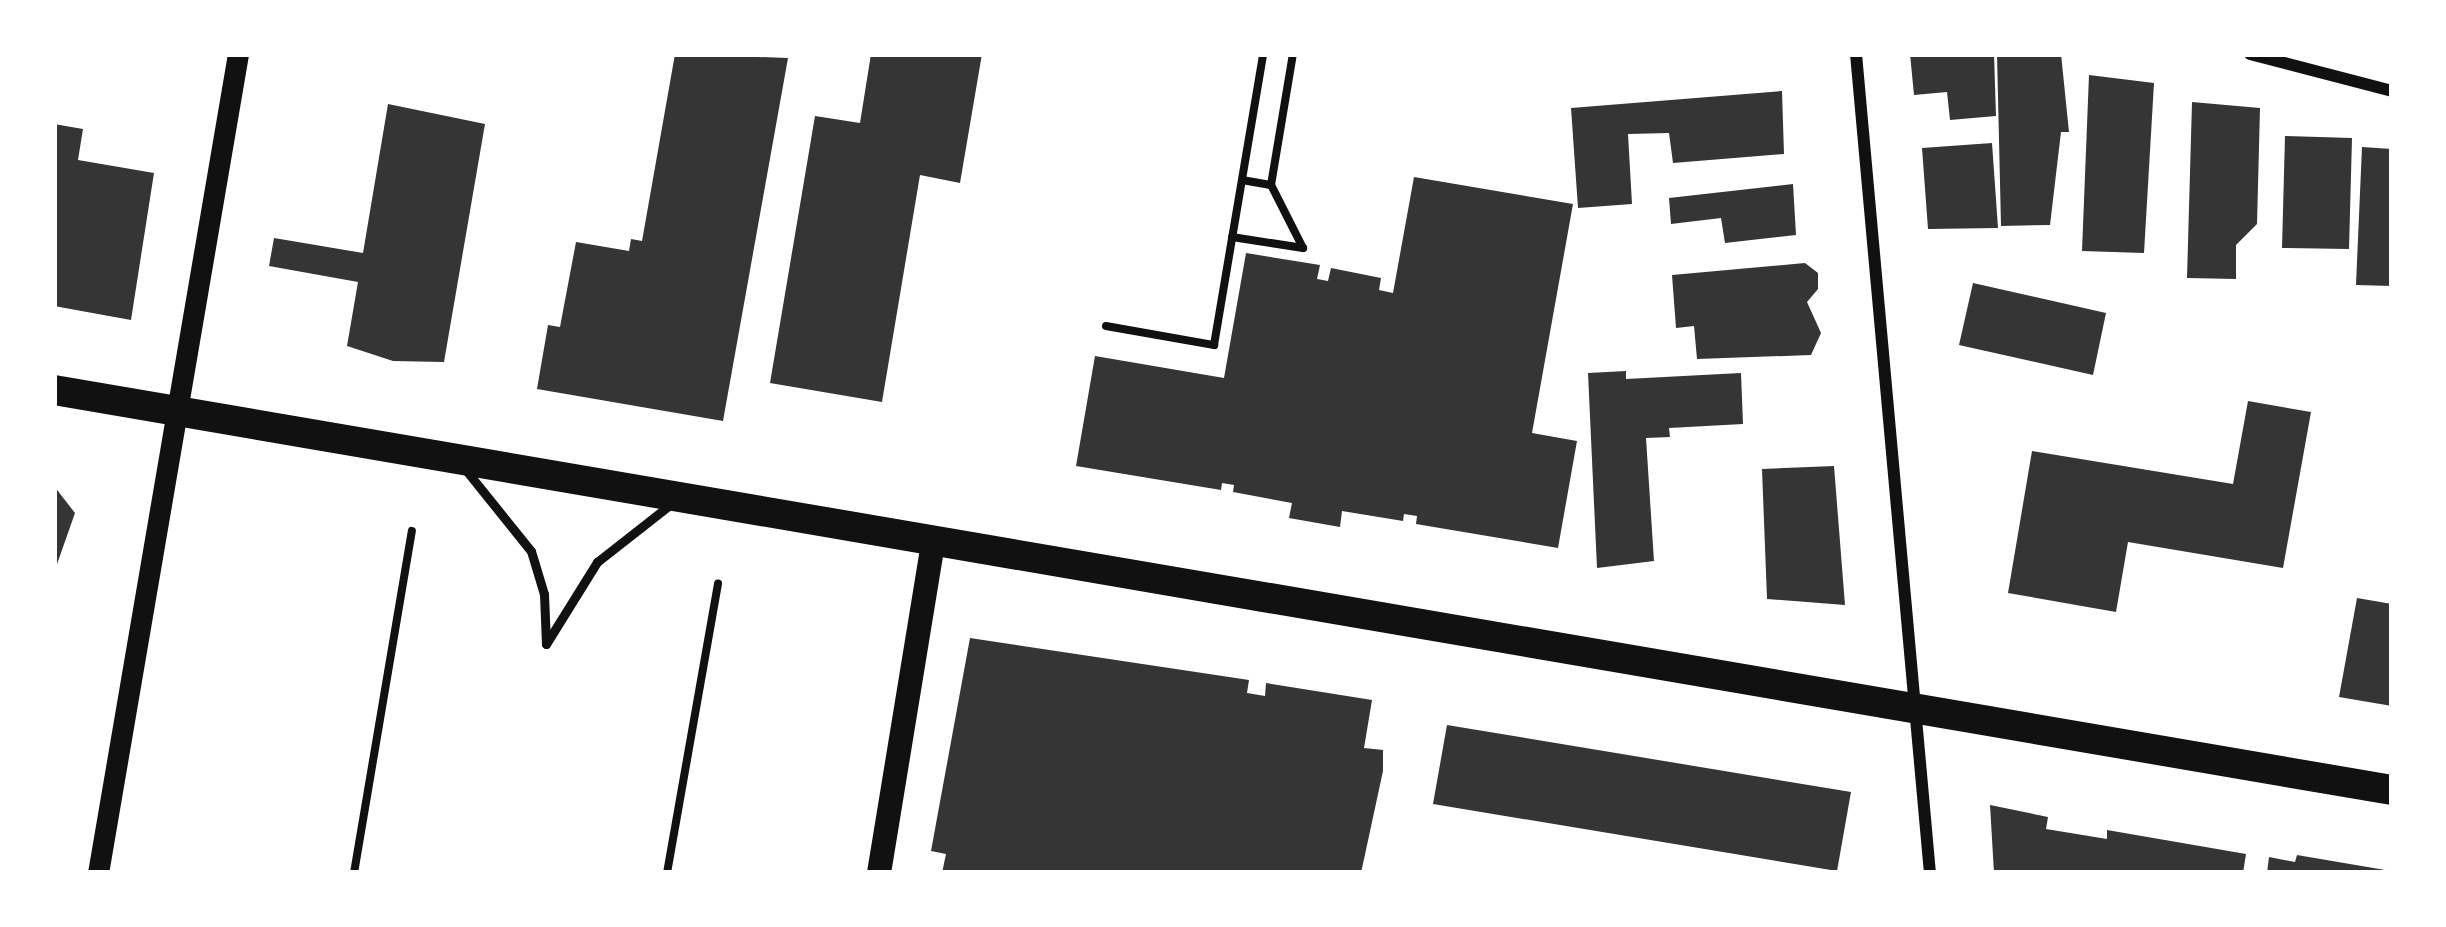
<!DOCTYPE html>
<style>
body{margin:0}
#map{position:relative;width:2446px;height:927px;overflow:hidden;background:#fff;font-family:Inter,sans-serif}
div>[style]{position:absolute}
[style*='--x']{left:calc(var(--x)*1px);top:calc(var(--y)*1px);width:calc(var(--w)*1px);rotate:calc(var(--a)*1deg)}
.building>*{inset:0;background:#353535}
.path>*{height:8px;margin:-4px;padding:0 4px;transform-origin:4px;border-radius:4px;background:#111}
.service>*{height:9px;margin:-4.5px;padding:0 4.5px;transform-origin:4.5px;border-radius:4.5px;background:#111}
.minor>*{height:12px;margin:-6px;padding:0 6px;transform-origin:6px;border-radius:6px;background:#111}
.tertiary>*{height:21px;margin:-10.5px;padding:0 10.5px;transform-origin:10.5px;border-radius:10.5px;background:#111}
.secondary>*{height:24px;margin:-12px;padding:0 12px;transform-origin:12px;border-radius:12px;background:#111}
.primary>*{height:30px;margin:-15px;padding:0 15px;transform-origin:15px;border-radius:15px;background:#111}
span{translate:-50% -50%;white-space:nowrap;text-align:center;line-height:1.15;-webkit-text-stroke:9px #fff;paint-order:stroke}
.frame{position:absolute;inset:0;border:57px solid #fff;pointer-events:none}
</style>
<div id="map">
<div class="building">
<i style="clip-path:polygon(675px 54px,788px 58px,723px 421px,537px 389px,548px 325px,560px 327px,576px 242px,629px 251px,631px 239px,642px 241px)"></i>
<i style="clip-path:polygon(871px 54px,982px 54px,960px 183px,920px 175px,882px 402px,770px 383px,815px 116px,860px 123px)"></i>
<i style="clip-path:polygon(1910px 54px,1994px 54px,1996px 116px,1950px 120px,1947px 92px,1914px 95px)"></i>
<i style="clip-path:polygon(1997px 54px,2061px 54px,2069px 132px,2061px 132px,2050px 225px,2001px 226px)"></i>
<i style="clip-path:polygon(2089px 75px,2154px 83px,2144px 253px,2082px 251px)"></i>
<i style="clip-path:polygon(1782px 91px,1784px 154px,1673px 163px,1669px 133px,1628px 134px,1632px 204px,1578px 208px,1571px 108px)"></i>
<i style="clip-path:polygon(2192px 102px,2260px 108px,2257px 224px,2236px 245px,2236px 279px,2187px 278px)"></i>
<i style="clip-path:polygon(388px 104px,485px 124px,444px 362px,393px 361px,347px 346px,358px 282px,269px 266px,274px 238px,363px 253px)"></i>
<i style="clip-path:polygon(54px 124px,83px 129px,78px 160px,154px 173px,131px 320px,54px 306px)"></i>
<i style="clip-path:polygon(2285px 136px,2352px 138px,2349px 249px,2282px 248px)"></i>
<i style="clip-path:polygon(1992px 143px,1998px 228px,1928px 229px,1922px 148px)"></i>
<i style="clip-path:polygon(2362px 147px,2392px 149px,2392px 286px,2356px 285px)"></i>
<i style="clip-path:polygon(1414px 177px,1573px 204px,1532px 433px,1577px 441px,1558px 548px,1416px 524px,1417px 516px,1404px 514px,1403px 521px,1342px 511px,1340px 527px,1289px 518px,1292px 503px,1233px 492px,1234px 485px,1222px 483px,1221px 490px,1076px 466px,1095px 356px,1224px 378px,1246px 253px,1320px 265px,1317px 279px,1328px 281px,1331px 268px,1381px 278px,1379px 290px,1393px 293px)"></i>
<i style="clip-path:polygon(1793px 184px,1796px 235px,1725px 243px,1721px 218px,1671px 224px,1669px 198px)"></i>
<i style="clip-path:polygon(1805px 263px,1818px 273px,1818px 289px,1807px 302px,1821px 333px,1811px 355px,1697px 359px,1694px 326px,1676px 328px,1672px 275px)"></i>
<i style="clip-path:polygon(1973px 283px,2106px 313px,2093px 375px,1959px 345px)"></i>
<i style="clip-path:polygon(1626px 371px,1626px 379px,1741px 373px,1743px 424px,1669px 428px,1670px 437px,1646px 438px,1654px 561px,1597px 568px,1588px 373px)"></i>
<i style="clip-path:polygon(2248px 401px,2311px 412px,2283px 568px,2128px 542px,2116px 612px,2008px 593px,2032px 451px,2233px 484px)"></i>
<i style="clip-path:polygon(1834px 466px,1845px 605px,1767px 599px,1762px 469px)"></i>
<i style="clip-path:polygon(54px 486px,75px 513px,56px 567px,54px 567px)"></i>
<i style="clip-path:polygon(2357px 598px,2392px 604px,2392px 706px,2339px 697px)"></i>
<i style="clip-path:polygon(970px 638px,1249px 680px,1247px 693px,1265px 696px,1266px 683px,1372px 700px,1364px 748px,1383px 750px,1383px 771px,1361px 873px,942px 873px,946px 854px,931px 851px)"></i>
<i style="clip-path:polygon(1447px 725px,1851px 792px,1837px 871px,1433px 804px)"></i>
<i style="clip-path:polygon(1990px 805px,2048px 817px,2046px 829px,2107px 839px,2107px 830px,2246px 854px,2243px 873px,1994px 873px)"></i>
<i style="clip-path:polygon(2297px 855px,2391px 871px,2391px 873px,2267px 873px,2269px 857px,2295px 862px)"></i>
</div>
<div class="path">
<i style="--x:1242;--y:180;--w:29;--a:10"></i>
<i style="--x:1232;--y:237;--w:72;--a:8.8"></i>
<i style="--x:1303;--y:248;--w:71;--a:-116.9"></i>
<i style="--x:1271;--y:185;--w:133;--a:-80.5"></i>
<i style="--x:1106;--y:326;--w:110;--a:10"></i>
<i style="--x:1214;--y:345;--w:295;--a:-80.4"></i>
<i style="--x:354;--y:873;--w:347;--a:-80.4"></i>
<i style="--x:667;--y:873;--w:294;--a:-80"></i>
</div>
<div class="service">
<i style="--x:465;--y:469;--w:105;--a:51.2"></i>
<i style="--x:531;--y:551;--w:45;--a:73.2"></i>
<i style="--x:544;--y:594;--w:50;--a:87.7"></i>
<i style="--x:546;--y:644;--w:97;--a:-58.1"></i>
<i style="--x:597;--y:562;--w:94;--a:-38.1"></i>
</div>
<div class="minor">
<i style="--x:1856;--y:54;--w:822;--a:84.84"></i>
<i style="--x:2250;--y:54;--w:147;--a:14.6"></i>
</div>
<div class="tertiary">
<i style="--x:98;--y:873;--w:831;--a:-80.3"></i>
</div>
<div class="secondary">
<i style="--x:879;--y:873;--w:335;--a:-80.7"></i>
</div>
<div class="primary">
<i style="--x:54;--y:390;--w:2372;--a:9.71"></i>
</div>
<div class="frame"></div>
</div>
